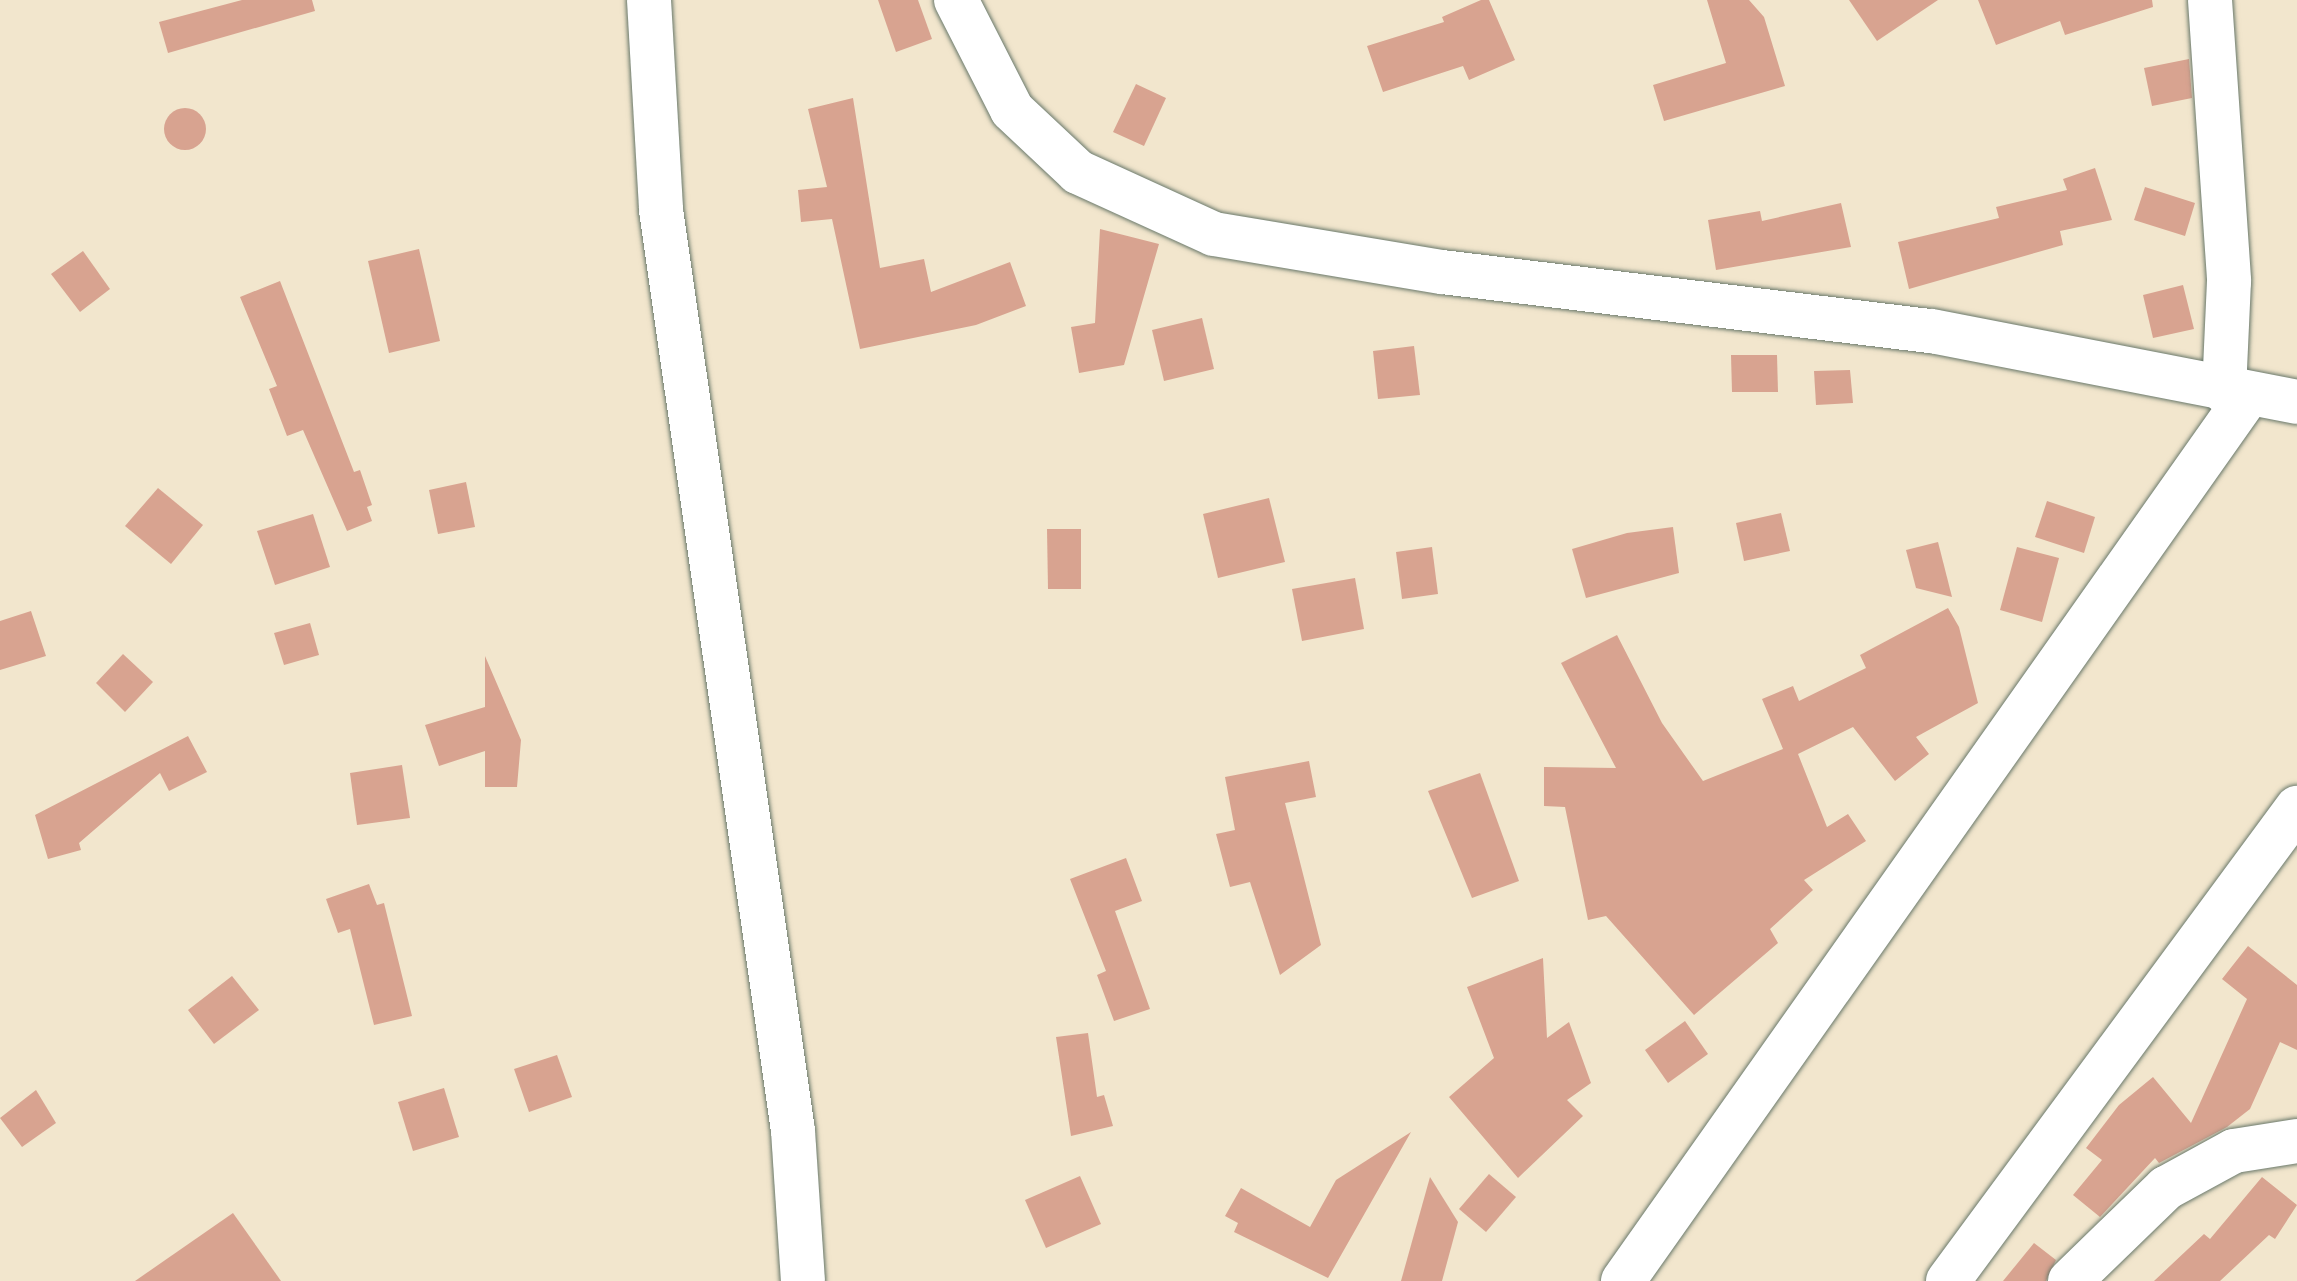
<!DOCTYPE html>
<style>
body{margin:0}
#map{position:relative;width:2297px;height:1281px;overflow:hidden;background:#f2e6cd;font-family:Dekko,sans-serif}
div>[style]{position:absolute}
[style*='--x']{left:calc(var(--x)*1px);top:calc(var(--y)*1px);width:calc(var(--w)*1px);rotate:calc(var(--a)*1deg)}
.building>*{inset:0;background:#d8a390}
.round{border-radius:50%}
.roads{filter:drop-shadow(0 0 2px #69786a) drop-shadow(0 0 2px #69786a)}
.minor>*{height:44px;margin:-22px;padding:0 22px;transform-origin:22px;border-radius:22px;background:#fff}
span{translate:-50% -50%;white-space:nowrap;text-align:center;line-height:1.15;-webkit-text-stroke:8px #f7f3e8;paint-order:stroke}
</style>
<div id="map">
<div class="building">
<i style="clip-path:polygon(242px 0,312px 0,315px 11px,168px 53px,159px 22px)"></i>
<i style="clip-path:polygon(878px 0,918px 0,932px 39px,896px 52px)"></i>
<i style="clip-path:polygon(1481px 0,1489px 0,1515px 60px,1469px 80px,1463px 66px,1383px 92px,1367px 46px,1444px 22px,1442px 17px)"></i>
<i style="clip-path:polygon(1707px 0,1749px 0,1764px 17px,1785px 86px,1664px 121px,1653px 85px,1726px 63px)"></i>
<i style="clip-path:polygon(1849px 0,1938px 0,1877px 41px)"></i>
<i style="clip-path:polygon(1978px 0,2152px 0,2153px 7px,2065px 35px,2060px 21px,1996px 45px)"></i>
<i style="clip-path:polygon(2189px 59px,2192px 98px,2152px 106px,2144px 68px)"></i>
<i style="clip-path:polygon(1136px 84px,1166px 98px,1144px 146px,1113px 132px)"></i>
<i style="clip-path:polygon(853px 98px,880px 268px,924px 259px,931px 292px,1010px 262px,1026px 306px,976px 325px,860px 349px,832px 219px,801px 222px,798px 190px,827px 187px,808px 109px)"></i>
<i class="round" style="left:164px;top:108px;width:42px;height:42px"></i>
<i style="clip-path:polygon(2095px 168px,2112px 220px,2060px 231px,2063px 245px,1909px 289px,1898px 242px,1999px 218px,1996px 207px,2067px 190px,2063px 179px)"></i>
<i style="clip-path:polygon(2145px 187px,2195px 203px,2185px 236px,2134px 220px)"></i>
<i style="clip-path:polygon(1841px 203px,1851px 247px,1716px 270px,1708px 220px,1760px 211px,1762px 221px)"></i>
<i style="clip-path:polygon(1100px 229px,1159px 244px,1124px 365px,1079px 373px,1071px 327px,1095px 323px)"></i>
<i style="clip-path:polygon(419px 249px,440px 341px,389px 353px,368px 261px)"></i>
<i style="clip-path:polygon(83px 251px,110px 289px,80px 312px,51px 274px)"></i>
<i style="clip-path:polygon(280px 281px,354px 472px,360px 470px,372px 505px,367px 507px,372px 521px,347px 531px,303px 430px,287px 436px,269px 389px,277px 386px,240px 297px)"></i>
<i style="clip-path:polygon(2183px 285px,2194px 329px,2153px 338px,2143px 295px)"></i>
<i style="clip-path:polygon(1202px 318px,1214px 369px,1164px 381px,1152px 330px)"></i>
<i style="clip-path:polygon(1414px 346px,1420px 395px,1378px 399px,1373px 351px)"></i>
<i style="clip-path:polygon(1731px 355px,1777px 355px,1778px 392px,1732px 392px)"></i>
<i style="clip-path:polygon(1850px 370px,1853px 403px,1816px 405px,1814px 371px)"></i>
<i style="clip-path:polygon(466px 482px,475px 527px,438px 534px,429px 490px)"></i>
<i style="clip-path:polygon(158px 488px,203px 525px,171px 564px,125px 526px)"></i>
<i style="clip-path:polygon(1269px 498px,1285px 562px,1218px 578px,1203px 514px)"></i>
<i style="clip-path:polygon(2047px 501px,2095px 517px,2084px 553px,2035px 537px)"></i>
<i style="clip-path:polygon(1781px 513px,1790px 551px,1744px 561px,1736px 523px)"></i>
<i style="clip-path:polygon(313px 514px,330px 567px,275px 585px,257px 531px)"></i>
<i style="clip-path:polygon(1673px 527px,1679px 573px,1586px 598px,1572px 549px,1627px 533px)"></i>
<i style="clip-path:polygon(1047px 529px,1081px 529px,1081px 589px,1048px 589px)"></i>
<i style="clip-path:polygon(1938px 542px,1952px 597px,1916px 588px,1906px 550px)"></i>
<i style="clip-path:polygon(1432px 547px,1438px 594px,1402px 599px,1396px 552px)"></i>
<i style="clip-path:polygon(2017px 547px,2059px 558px,2042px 622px,2000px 610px)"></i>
<i style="clip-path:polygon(1355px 578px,1364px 629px,1302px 641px,1292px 589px)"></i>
<i style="clip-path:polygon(1948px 608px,1959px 627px,1978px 703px,1916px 737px,1929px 754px,1895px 781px,1853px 727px,1798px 754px,1827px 827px,1848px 814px,1866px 841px,1804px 880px,1813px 890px,1770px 929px,1778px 943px,1694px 1015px,1606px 916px,1588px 920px,1565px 807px,1544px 806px,1544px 767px,1616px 768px,1561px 663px,1617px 635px,1662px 723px,1703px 781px,1783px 749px,1762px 699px,1793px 686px,1799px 701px,1866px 668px,1860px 655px)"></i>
<i style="clip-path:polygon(31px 611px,46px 656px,0 670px,0 621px)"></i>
<i style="clip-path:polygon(310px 623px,319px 655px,284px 665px,274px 633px)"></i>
<i style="clip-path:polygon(123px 654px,153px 682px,125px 712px,96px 683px)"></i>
<i style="clip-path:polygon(485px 656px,521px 740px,517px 787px,485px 787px,485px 751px,439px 766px,425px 725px,485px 707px)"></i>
<i style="clip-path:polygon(188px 736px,207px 772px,169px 791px,160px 773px,79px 843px,81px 850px,48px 859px,35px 815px)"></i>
<i style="clip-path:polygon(1309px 761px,1316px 797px,1285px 803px,1321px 945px,1280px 975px,1250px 882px,1230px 887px,1216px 834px,1235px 830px,1225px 777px)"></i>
<i style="clip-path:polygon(402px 765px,410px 818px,357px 825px,350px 773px)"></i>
<i style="clip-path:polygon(1480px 773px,1519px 881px,1472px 898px,1428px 791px)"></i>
<i style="clip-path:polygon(1126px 858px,1142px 901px,1115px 911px,1150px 1009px,1114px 1021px,1097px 975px,1106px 971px,1070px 879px)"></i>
<i style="clip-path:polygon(369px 884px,377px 905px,384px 903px,412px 1016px,374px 1025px,350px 929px,338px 933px,326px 899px)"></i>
<i style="clip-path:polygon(2248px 946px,2297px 985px,2297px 1050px,2280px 1042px,2250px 1109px,2227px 1127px,2159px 1163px,2155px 1158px,2100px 1217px,2073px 1195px,2102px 1160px,2086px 1148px,2119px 1105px,2153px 1077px,2191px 1123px,2247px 999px,2222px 979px)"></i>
<i style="clip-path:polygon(1543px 958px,1547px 1038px,1569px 1022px,1591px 1083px,1567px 1100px,1583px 1116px,1518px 1178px,1449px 1097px,1494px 1058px,1467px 987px)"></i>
<i style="clip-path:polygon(232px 976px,259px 1010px,214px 1044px,188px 1010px)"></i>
<i style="clip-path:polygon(1685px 1021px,1708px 1054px,1668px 1083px,1645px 1050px)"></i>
<i style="clip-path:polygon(1088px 1033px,1097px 1097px,1104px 1095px,1113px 1126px,1071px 1136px,1056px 1037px)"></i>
<i style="clip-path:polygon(557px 1055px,572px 1097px,529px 1112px,514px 1069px)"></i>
<i style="clip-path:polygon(444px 1088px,459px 1137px,413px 1151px,398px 1102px)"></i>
<i style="clip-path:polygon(36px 1090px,56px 1123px,22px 1147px,0 1118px)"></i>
<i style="clip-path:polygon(1411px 1132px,1328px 1278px,1234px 1232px,1238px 1223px,1225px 1216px,1241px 1188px,1310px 1227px,1336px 1180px)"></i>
<i style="clip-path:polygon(1489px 1174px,1516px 1197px,1486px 1232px,1459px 1209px)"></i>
<i style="clip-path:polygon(1080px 1176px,1101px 1224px,1046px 1248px,1025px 1200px)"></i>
<i style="clip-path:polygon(1430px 1177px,1458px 1222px,1442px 1281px,1401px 1281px)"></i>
<i style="clip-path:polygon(2262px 1177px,2297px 1205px,2275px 1239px,2269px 1235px,2220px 1281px,2154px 1281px,2204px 1234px,2210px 1239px)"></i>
<i style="clip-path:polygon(233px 1213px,281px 1281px,135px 1281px)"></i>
<i style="clip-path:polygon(2034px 1243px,2056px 1260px,2046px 1281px,2003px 1281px)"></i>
</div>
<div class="roads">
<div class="minor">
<i style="--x:649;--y:0;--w:210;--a:86.7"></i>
<i style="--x:661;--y:210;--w:930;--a:81.84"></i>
<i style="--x:793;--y:1131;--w:150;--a:86.2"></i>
<i style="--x:956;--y:0;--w:123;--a:63"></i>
<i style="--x:1012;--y:110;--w:91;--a:43.2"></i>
<i style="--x:1078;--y:172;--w:149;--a:24.5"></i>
<i style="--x:1214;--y:234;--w:231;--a:9.5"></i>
<i style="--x:1442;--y:272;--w:494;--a:6.9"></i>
<i style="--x:1932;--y:331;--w:372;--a:11"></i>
<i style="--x:2210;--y:0;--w:282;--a:86.1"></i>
<i style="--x:2229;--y:281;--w:110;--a:92.6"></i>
<i style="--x:1623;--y:1281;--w:1086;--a:-54.79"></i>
<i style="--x:1948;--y:1281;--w:588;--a:-53.58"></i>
<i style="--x:2070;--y:1281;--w:134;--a:-44.1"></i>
<i style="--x:2166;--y:1188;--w:77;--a:-28.6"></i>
<i style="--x:2234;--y:1151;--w:64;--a:-9"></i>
</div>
</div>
</div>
